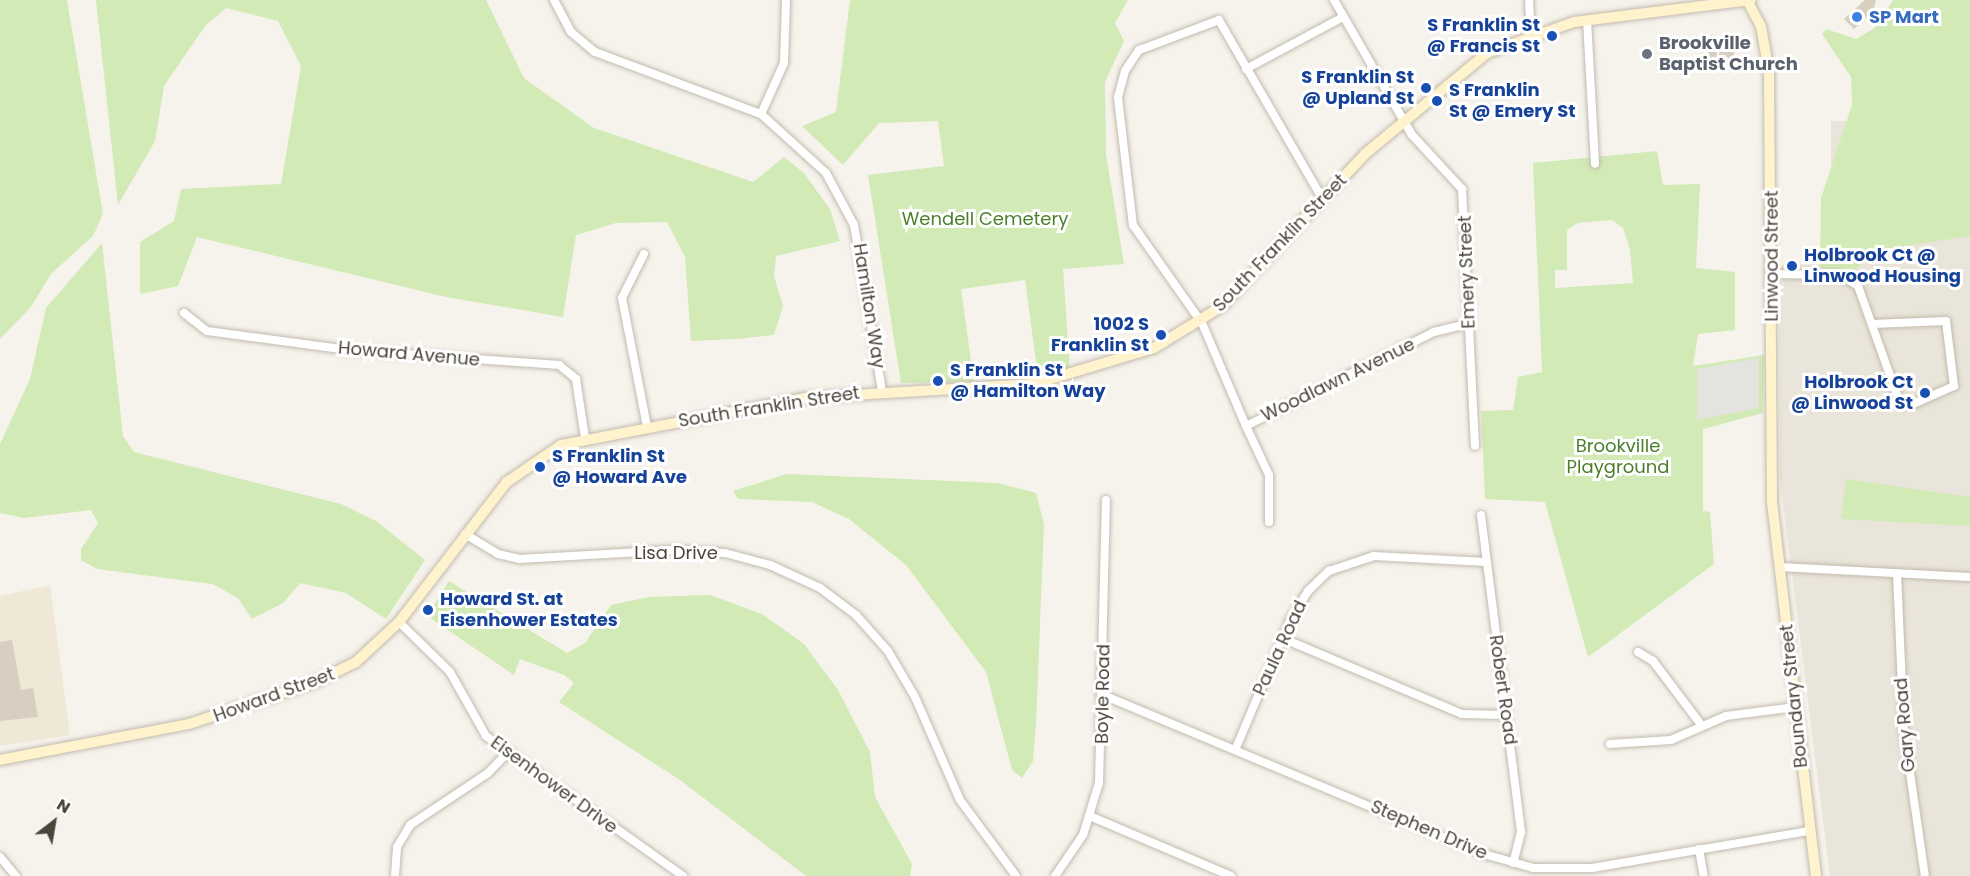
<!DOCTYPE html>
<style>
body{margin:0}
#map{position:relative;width:1970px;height:876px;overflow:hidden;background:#f6f3ec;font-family:Poppins,sans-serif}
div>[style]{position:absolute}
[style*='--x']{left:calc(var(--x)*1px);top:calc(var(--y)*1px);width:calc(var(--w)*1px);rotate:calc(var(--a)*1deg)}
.residential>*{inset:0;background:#eae5da}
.education>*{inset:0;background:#efe8d6}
.green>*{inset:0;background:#d2eab5}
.parking>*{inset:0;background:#e5e3e0}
.building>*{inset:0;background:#d8cfc1}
.roads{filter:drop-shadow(0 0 2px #c2bbae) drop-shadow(0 0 2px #c2bbae)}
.minor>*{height:8px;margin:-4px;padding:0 4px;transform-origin:4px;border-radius:4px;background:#fff}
.secondary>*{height:10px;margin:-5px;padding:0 5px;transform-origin:5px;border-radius:5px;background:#fff3cd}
.dots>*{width:16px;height:16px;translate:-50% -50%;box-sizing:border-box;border:3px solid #fff;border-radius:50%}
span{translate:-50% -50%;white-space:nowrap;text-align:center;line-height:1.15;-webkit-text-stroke:6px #fff;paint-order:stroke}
.shop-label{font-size:18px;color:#366cbe;font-weight:700}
.left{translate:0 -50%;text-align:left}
.transit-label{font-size:18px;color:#164399;font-weight:700}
.right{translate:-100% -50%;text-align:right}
.worship-label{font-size:18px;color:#5b616d;font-weight:700}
.park-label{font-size:18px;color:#4a7f2a}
.street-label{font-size:18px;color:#4b4439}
.north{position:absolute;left:24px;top:792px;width:60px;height:60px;-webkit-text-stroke:4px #fff;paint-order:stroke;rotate:31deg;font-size:16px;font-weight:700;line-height:24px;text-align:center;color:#4b4439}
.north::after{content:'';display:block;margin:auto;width:21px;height:27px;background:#4b4439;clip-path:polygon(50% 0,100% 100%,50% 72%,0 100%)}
</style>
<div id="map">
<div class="residential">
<i style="clip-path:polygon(1970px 120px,1970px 876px,1830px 876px,1780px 480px,1779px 265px,1831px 264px,1831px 121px)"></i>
</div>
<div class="education">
<i style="clip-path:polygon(50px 585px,70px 735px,0 746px,0 596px)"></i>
</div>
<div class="green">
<i style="clip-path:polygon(0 0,67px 0,103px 214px,93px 236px,51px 274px,31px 307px,0 339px)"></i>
<i style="clip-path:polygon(96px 0,486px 0,524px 78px,594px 128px,753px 182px,784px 157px,804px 173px,830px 209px,840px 241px,776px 256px,774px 276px,783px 306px,774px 335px,736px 339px,691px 341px,685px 257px,667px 222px,616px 223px,576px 235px,563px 317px,446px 297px,197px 237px,178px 286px,140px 294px,140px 242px,174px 221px,181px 189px,281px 184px,301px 66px,278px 21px,226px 8px,205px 26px,164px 86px,155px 141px,118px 205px)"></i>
<i style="clip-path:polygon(850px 0,1128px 0,1115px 23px,1124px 41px,1105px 82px,1106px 154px,1124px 264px,1063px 269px,1070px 370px,1038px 376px,1025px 280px,961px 289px,974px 382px,901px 383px,868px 175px,944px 166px,938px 121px,879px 123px,843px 165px,802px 126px,836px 112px)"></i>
<i style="clip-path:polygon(1893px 0,1970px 0,1970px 236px,1878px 250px,1854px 270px,1820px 268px,1821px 198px,1852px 105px,1851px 77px,1822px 34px,1826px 29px,1856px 39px,1875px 28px)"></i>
<i style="clip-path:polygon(evenodd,1657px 151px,1663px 185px,1700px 184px,1696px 268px,1735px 272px,1735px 330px,1698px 334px,1693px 366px,1764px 355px,1763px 413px,1703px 429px,1703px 511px,1710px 512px,1714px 564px,1588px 657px,1545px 502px,1485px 499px,1481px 411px,1513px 410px,1518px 377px,1542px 372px,1533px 163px,1657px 151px,1612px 220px,1623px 228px,1630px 249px,1633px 283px,1555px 288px,1555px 270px,1567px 270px,1567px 230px,1578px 223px,1612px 220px)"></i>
<i style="clip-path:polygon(102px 243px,123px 436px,134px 452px,341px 504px,376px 521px,425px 560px,386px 619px,346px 593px,300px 583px,283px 603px,252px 619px,238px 598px,212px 584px,97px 569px,81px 560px,81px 549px,98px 523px,91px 510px,24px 518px,0 513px,0 444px,30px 379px,46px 308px)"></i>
<i style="clip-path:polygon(787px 474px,998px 483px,1036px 493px,1044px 524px,1036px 724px,1033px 761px,1022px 778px,1012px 770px,986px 672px,906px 565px,849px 519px,812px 502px,738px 499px,733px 491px)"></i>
<i style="clip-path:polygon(1846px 479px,1970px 497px,1970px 526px,1841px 519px)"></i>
<i style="clip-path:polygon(449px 581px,567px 653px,585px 643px,611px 605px,649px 597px,710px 595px,762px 614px,804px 644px,838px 690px,870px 752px,875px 797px,912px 864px,910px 876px,806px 876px,680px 780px,559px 702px,574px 683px,564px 675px,520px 659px,514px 675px,427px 616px)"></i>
</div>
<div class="parking">
<i style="clip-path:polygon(1759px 358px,1759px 408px,1697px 420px,1697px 369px)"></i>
</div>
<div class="building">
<i style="clip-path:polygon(1865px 0,1876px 0,1873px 11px,1854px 29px,1844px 19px)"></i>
<i style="clip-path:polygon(1734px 42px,1734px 65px,1709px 65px,1708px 43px)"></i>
<i style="clip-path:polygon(12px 640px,21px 690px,33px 688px,38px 717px,0 721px,0 642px)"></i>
</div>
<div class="roads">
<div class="minor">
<i style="--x:554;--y:0;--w:36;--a:62"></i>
<i style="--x:571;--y:32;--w:31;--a:40"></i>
<i style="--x:595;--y:52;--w:177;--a:20.5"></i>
<i style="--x:786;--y:0;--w:63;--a:91.8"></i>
<i style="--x:784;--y:63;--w:56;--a:114.3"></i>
<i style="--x:761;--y:114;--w:88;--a:42.2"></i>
<i style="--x:826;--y:173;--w:59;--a:61.7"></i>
<i style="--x:854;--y:225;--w:168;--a:80.4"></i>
<i style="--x:1334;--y:0;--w:156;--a:60"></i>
<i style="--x:1412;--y:135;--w:74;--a:47.2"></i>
<i style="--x:1462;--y:189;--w:257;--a:87.1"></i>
<i style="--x:1529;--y:0;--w:33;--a:87"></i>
<i style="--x:1587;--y:20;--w:144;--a:86.8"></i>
<i style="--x:1246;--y:69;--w:110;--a:-28.2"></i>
<i style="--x:1322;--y:198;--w:206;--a:-120.1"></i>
<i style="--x:1219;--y:20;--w:85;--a:159.4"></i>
<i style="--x:1139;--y:50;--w:25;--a:124"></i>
<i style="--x:1125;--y:71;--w:28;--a:105"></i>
<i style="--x:1118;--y:98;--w:128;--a:83.3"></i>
<i style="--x:1133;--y:225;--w:120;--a:54.9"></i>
<i style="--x:1202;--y:323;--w:112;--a:66.9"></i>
<i style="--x:1246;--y:426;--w:210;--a:-26.6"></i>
<i style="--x:1434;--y:332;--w:36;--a:-14"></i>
<i style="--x:644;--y:254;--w:49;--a:116.6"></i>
<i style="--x:622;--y:298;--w:131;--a:79"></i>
<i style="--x:1773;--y:274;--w:67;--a:0.9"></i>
<i style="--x:1840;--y:275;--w:21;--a:31"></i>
<i style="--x:1858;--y:286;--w:124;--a:70.3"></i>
<i style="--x:1900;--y:403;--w:13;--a:4"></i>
<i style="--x:1913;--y:404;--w:45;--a:-23.7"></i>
<i style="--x:1954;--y:386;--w:65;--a:-97"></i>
<i style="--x:1946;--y:321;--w:74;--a:177.7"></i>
<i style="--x:184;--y:313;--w:29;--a:38"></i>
<i style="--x:207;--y:331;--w:143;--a:7.6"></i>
<i style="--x:349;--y:350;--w:211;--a:4.1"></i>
<i style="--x:559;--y:365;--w:22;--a:39"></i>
<i style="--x:576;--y:379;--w:60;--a:81.3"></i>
<i style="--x:1246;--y:426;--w:54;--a:64.9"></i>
<i style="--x:1269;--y:475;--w:47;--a:90"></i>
<i style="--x:1481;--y:515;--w:320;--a:82.8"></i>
<i style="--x:1521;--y:832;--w:32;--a:104"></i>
<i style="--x:465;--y:534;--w:39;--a:31"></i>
<i style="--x:498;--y:554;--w:22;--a:13"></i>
<i style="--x:519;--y:559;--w:157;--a:-3.3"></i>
<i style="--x:676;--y:550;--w:49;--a:3.5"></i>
<i style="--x:725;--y:553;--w:47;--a:14.9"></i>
<i style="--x:770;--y:565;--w:55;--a:24.7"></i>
<i style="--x:820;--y:588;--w:45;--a:36.9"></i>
<i style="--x:856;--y:615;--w:48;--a:48.4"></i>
<i style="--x:888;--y:651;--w:53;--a:59.6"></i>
<i style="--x:915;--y:697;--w:112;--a:66.4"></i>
<i style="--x:960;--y:800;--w:94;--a:53.6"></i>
<i style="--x:1779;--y:567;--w:191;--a:3"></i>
<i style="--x:1897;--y:573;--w:158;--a:87.5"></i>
<i style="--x:1904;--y:731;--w:147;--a:81.8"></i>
<i style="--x:399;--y:622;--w:71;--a:44.4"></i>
<i style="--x:450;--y:672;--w:73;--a:60.6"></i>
<i style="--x:486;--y:736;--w:242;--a:35.4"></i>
<i style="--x:1282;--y:638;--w:195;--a:22.9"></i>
<i style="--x:1462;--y:714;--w:44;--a:1.3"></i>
<i style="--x:1638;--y:652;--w:17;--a:31"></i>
<i style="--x:1653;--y:661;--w:81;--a:53"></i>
<i style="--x:1103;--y:695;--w:413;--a:22.7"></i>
<i style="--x:1484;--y:854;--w:51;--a:15.9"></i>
<i style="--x:1533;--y:868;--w:59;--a:0"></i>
<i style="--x:1592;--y:868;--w:219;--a:-9.7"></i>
<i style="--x:1610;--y:744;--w:61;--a:-3.8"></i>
<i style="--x:1671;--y:740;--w:60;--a:-23.6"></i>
<i style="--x:1726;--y:716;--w:70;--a:-7.4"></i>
<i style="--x:1236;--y:748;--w:139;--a:-67.1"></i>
<i style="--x:1290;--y:620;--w:34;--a:-58"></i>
<i style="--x:1308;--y:591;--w:29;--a:-44"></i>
<i style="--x:1329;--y:571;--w:47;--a:-18.4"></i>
<i style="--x:1374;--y:556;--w:112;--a:3.1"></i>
<i style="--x:1092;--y:817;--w:151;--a:23"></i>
<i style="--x:1699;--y:849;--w:27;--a:80"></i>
<i style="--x:0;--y:857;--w:25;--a:50"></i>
<i style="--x:395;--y:876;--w:29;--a:-86"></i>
<i style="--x:397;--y:847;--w:26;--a:-59"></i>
<i style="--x:410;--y:825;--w:94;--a:-33.7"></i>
<i style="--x:488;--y:773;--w:28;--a:-46"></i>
<i style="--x:1055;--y:876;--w:50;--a:-55.7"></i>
<i style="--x:1083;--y:835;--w:54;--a:-72.9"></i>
<i style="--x:1099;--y:783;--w:283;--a:-88.6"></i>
</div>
<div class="secondary">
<i style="--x:1747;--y:0;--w:30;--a:62"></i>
<i style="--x:1761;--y:26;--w:47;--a:80.1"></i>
<i style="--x:1769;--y:72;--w:430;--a:89.6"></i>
<i style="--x:1772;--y:502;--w:377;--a:83.3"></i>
<i style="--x:0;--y:760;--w:192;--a:-10.8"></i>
<i style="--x:189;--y:724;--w:131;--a:-18.3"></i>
<i style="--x:313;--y:683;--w:48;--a:-26"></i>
<i style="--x:356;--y:662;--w:59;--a:-42.9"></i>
<i style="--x:399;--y:622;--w:177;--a:-52.4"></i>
<i style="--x:507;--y:482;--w:65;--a:-34.4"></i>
<i style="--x:561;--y:445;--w:248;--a:-10.9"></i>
<i style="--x:805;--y:398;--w:229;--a:-3.5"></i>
<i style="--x:1034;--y:384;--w:125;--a:-16.7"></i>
<i style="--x:1154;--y:348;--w:79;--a:-31.5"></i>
<i style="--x:1221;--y:307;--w:210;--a:-46.7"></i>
<i style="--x:1365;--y:154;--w:158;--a:-39.6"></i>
<i style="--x:1487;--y:53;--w:92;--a:-19.6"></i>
<i style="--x:1574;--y:22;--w:178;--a:-7.1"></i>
</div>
</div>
<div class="dots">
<i style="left:1857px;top:17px;background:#3f7fe0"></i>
<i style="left:1552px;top:36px;background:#1a4fb4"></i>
<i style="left:1647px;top:54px;background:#6b7280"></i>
<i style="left:1426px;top:88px;background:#1a4fb4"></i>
<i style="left:1437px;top:101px;background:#1a4fb4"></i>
<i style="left:1792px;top:266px;background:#1a4fb4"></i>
<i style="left:1161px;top:335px;background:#1a4fb4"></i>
<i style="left:938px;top:381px;background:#1a4fb4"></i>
<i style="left:1925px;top:393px;background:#1a4fb4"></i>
<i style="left:540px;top:467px;background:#1a4fb4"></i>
<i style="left:428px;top:610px;background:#1a4fb4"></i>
</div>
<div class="shop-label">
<span class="left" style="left:1869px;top:17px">SP Mart</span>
</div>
<div class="transit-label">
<span class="right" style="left:1540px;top:36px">S Franklin St<br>@ Francis St</span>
<span class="right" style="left:1414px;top:88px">S Franklin St<br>@ Upland St</span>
<span class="left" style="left:1449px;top:101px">S Franklin<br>St @ Emery St</span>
<span class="left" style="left:1804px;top:266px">Holbrook Ct @<br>Linwood Housing</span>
<span class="right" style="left:1149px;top:335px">1002 S<br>Franklin St</span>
<span class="left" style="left:950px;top:381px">S Franklin St<br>@ Hamilton Way</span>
<span class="right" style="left:1913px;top:393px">Holbrook Ct<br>@ Linwood St</span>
<span class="left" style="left:552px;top:467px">S Franklin St<br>@ Howard Ave</span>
<span class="left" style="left:440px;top:610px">Howard St. at<br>Eisenhower Estates</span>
</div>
<div class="worship-label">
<span class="left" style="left:1659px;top:54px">Brookville<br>Baptist Church</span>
</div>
<div class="park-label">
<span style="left:985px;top:219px">Wendell Cemetery</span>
<span style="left:1618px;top:457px">Brookville<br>Playground</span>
</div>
<div class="street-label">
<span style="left:1280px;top:243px;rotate:-46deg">South Franklin Street</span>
<span style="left:1772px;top:256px;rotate:-90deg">Linwood Street</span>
<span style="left:1467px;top:272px;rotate:-92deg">Emery Street</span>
<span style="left:869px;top:306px;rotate:81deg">Hamilton Way</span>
<span style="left:409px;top:354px;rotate:5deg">Howard Avenue</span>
<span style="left:1338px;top:380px;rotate:-26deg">Woodlawn Avenue</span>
<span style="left:769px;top:407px;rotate:-9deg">South Franklin Street</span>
<span style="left:676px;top:553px">Lisa Drive</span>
<span style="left:1280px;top:648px;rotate:-65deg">Paula Road</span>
<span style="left:1503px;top:690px;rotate:82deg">Robert Road</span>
<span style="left:1103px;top:694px;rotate:-89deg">Boyle Road</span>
<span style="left:274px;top:695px;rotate:-20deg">Howard Street</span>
<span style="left:1794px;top:696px;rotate:-96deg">Boundary Street</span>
<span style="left:1905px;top:725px;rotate:-95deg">Gary Road</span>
<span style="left:554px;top:785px;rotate:36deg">Eisenhower Drive</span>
<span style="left:1429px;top:830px;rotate:23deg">Stephen Drive</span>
</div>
<div class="north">N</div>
</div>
